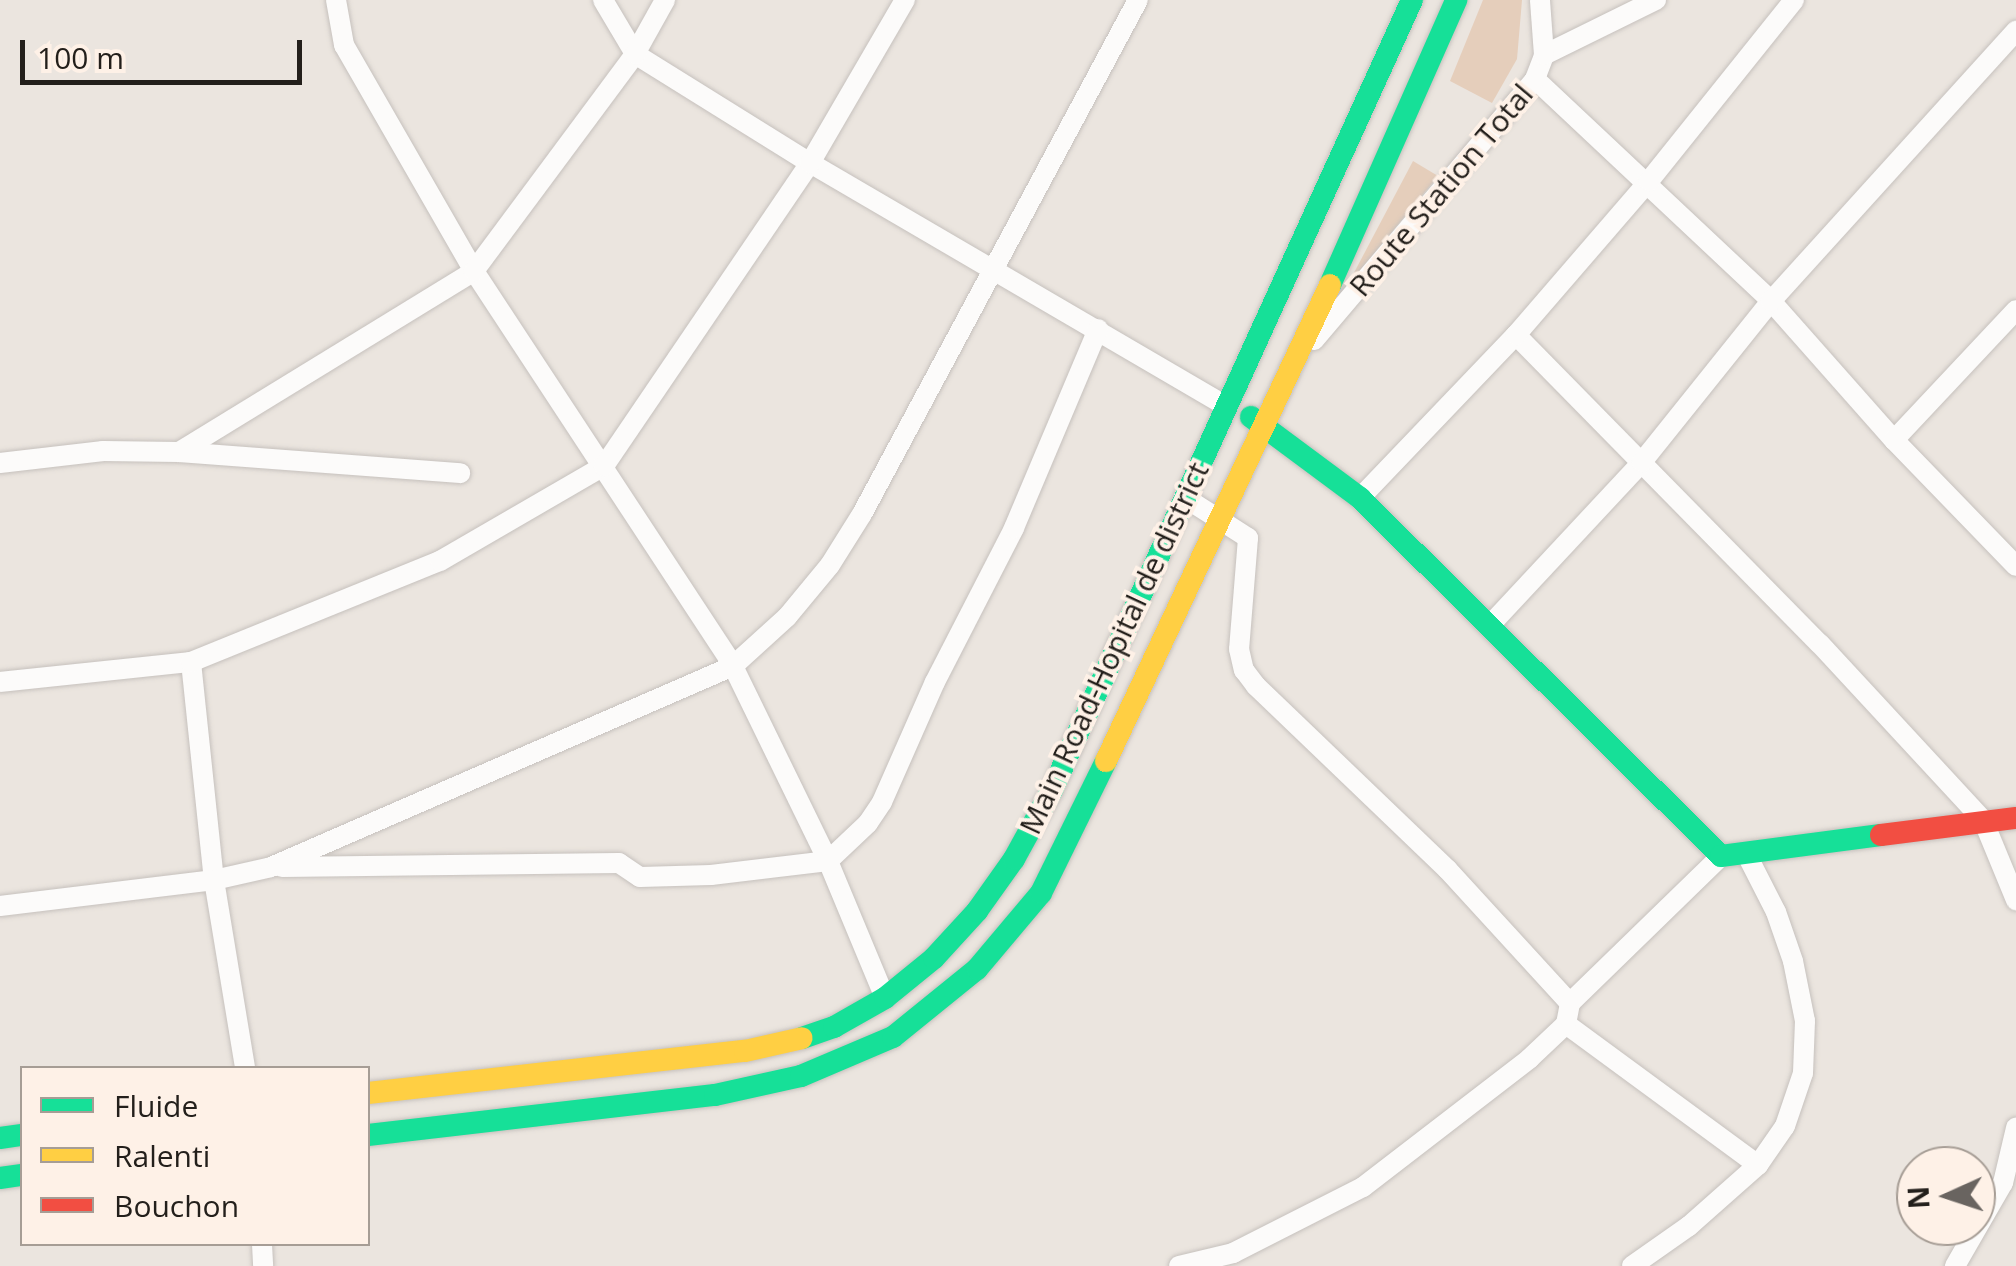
<!DOCTYPE html>
<style>
body{margin:0}
#map{position:relative;width:2016px;height:1266px;overflow:hidden;background:#ebe5df;font-family:"Open Sans",sans-serif}
div>[style]{position:absolute}
[style*='--x']{left:calc(var(--x)*1px);top:calc(var(--y)*1px);width:calc(var(--w)*1px);rotate:calc(var(--a)*1deg)}
.green>*{inset:0;background:#e5cebb}
.roads{filter:drop-shadow(0 0 2px #c6c1bd) drop-shadow(0 0 2px #c6c1bd)}
.street>*{height:20px;margin:-10px;padding:0 10px;transform-origin:10px;border-radius:10px;background:#fcfbfa}
.fast>*{height:22px;margin:-11px;padding:0 11px;transform-origin:11px;border-radius:11px;background:#16e098}
.slow>*{height:22px;margin:-11px;padding:0 11px;transform-origin:11px;border-radius:11px;background:#ffcf43}
.jam>*{height:22px;margin:-11px;padding:0 11px;transform-origin:11px;border-radius:11px;background:#f24e42}
span{translate:-50% -50%;white-space:nowrap;text-align:center;line-height:1.15;-webkit-text-stroke:8px #fef1e7;paint-order:stroke}
.street-label{font-size:30px;color:#231f1b}
.legend{position:absolute;left:20px;top:1066px;width:350px;height:180px;box-sizing:border-box;background:#fef1e7;border:2px solid #a69d95;margin:0;padding:12px 18px;list-style:none;font-size:30px;color:#231f1b}
.legend li{display:flex;align-items:center;gap:20px;height:50px}
.legend b{width:50px;border:2px solid #a69d95}
.north{position:absolute;left:1896px;top:1146px;width:100px;height:100px;box-sizing:border-box;background:#fef1e7;border:2px solid #a69d95;border-radius:50%;rotate:267deg;font-size:28px;font-weight:700;line-height:40px;text-align:center;color:#231f1b}
.north::after{content:'';display:block;margin:auto;width:35px;height:45px;background:#696460;clip-path:polygon(50% 0,100% 100%,50% 72%,0 100%)}
.scale{position:absolute;left:20px;top:40px;width:282px;height:45px;box-sizing:border-box;border:5px solid #231f1b;border-top:0;padding-left:12px;font-size:30px;line-height:35px;white-space:nowrap;color:#231f1b;-webkit-text-stroke:8px #fef1e7;paint-order:stroke}
</style>
<div id="map">
<div class="green">
<i style="clip-path:polygon(1483px 0,1522px 0,1517px 59px,1492px 103px,1450px 81px)"></i>
<i style="clip-path:polygon(1413px 161px,1438px 176px,1347px 286px)"></i>
</div>
<div class="roads">
<div class="street">
<i style="--x:336;--y:0;--w:46;--a:79.9"></i>
<i style="--x:344;--y:45;--w:261;--a:60.1"></i>
<i style="--x:474;--y:271;--w:472;--a:56.7"></i>
<i style="--x:733;--y:666;--w:217;--a:64"></i>
<i style="--x:828;--y:861;--w:148;--a:67.4"></i>
<i style="--x:603;--y:0;--w:63;--a:59.3"></i>
<i style="--x:635;--y:54;--w:206;--a:31.9"></i>
<i style="--x:810;--y:163;--w:482;--a:30.3"></i>
<i style="--x:1544;--y:55;--w:125;--a:-26.2"></i>
<i style="--x:1535;--y:79;--w:324;--a:43.2"></i>
<i style="--x:1771;--y:301;--w:186;--a:48.5"></i>
<i style="--x:1894;--y:440;--w:175;--a:45.9"></i>
<i style="--x:1516;--y:335;--w:433;--a:45.5"></i>
<i style="--x:1820;--y:644;--w:240;--a:47.2"></i>
<i style="--x:1983;--y:820;--w:87;--a:67.6"></i>
<i style="--x:1314;--y:340;--w:342;--a:-49.7"></i>
<i style="--x:1535;--y:79;--w:26;--a:-69"></i>
<i style="--x:1544;--y:55;--w:55;--a:-94.2"></i>
<i style="--x:1894;--y:440;--w:178;--a:-46.8"></i>
<i style="--x:179;--y:452;--w:346;--a:-31.5"></i>
<i style="--x:474;--y:271;--w:270;--a:-53.4"></i>
<i style="--x:635;--y:54;--w:62;--a:-60.9"></i>
<i style="--x:0;--y:463;--w:104;--a:-6.6"></i>
<i style="--x:103;--y:451;--w:76;--a:0.8"></i>
<i style="--x:179;--y:452;--w:282;--a:4.3"></i>
<i style="--x:1184;--y:497;--w:76;--a:32.6"></i>
<i style="--x:1248;--y:538;--w:111;--a:94.6"></i>
<i style="--x:1239;--y:649;--w:22;--a:77"></i>
<i style="--x:1244;--y:670;--w:20;--a:53"></i>
<i style="--x:1256;--y:686;--w:265;--a:43.8"></i>
<i style="--x:1447;--y:869;--w:182;--a:47.5"></i>
<i style="--x:1360;--y:498;--w:226;--a:-46.3"></i>
<i style="--x:1516;--y:335;--w:203;--a:-49.2"></i>
<i style="--x:1649;--y:181;--w:232;--a:-51.3"></i>
<i style="--x:1491;--y:624;--w:221;--a:-47"></i>
<i style="--x:1642;--y:462;--w:206;--a:-51.3"></i>
<i style="--x:1771;--y:301;--w:365;--a:-47.8"></i>
<i style="--x:191;--y:662;--w:219;--a:84"></i>
<i style="--x:214;--y:880;--w:191;--a:80.6"></i>
<i style="--x:0;--y:682;--w:192;--a:-6"></i>
<i style="--x:191;--y:662;--w:269;--a:-22.1"></i>
<i style="--x:440;--y:561;--w:190;--a:-30.1"></i>
<i style="--x:604;--y:466;--w:366;--a:-55.8"></i>
<i style="--x:810;--y:163;--w:189;--a:-59.8"></i>
<i style="--x:282;--y:867;--w:337;--a:-0.7"></i>
<i style="--x:619;--y:863;--w:25;--a:34"></i>
<i style="--x:640;--y:877;--w:71;--a:-1.6"></i>
<i style="--x:711;--y:875;--w:118;--a:-6.8"></i>
<i style="--x:828;--y:861;--w:55;--a:-43.5"></i>
<i style="--x:868;--y:823;--w:25;--a:-56"></i>
<i style="--x:882;--y:802;--w:131;--a:-66.2"></i>
<i style="--x:935;--y:682;--w:173;--a:-62.8"></i>
<i style="--x:1014;--y:528;--w:216;--a:-67.1"></i>
<i style="--x:0;--y:906;--w:216;--a:-6.9"></i>
<i style="--x:214;--y:880;--w:58;--a:-12.8"></i>
<i style="--x:271;--y:867;--w:504;--a:-23.51"></i>
<i style="--x:733;--y:666;--w:73;--a:-42.2"></i>
<i style="--x:787;--y:617;--w:67;--a:-50.4"></i>
<i style="--x:830;--y:565;--w:60;--a:-57.9"></i>
<i style="--x:862;--y:514;--w:583;--a:-61.77"></i>
<i style="--x:1570;--y:1003;--w:211;--a:-44.2"></i>
<i style="--x:1566;--y:1024;--w:238;--a:36.3"></i>
<i style="--x:262;--y:1244;--w:22;--a:87"></i>
<i style="--x:1179;--y:1266;--w:56;--a:-13.5"></i>
<i style="--x:1233;--y:1253;--w:146;--a:-26.9"></i>
<i style="--x:1363;--y:1187;--w:210;--a:-37.6"></i>
<i style="--x:1529;--y:1059;--w:51;--a:-43.4"></i>
<i style="--x:1566;--y:1024;--w:21;--a:-79"></i>
<i style="--x:1632;--y:1266;--w:70;--a:-35.1"></i>
<i style="--x:1689;--y:1226;--w:92;--a:-41.5"></i>
<i style="--x:1758;--y:1165;--w:47;--a:-55.3"></i>
<i style="--x:1785;--y:1126;--w:56;--a:-71.2"></i>
<i style="--x:1803;--y:1073;--w:52;--a:-87.8"></i>
<i style="--x:1805;--y:1021;--w:61;--a:-101.3"></i>
<i style="--x:1793;--y:961;--w:52;--a:-109.1"></i>
<i style="--x:1776;--y:912;--w:66;--a:-117"></i>
<i style="--x:1955;--y:1266;--w:96;--a:-60"></i>
<i style="--x:2003;--y:1183;--w:57;--a:-76.7"></i>
</div>
<div class="fast">
<i style="--x:1330;--y:285;--w:312;--a:-66.1"></i>
<i style="--x:1251;--y:417;--w:136;--a:36.6"></i>
<i style="--x:1360;--y:498;--w:508;--a:44.76"></i>
<i style="--x:1721;--y:856;--w:161;--a:-7.5"></i>
<i style="--x:802;--y:1038;--w:34;--a:-19"></i>
<i style="--x:834;--y:1027;--w:59;--a:-29.6"></i>
<i style="--x:885;--y:998;--w:63;--a:-39.2"></i>
<i style="--x:934;--y:958;--w:64;--a:-47.5"></i>
<i style="--x:977;--y:911;--w:64;--a:-54.6"></i>
<i style="--x:1014;--y:859;--w:79;--a:-61.2"></i>
<i style="--x:1052;--y:790;--w:868;--a:-65.5"></i>
<i style="--x:368;--y:1135;--w:349;--a:-6.6"></i>
<i style="--x:715;--y:1095;--w:88;--a:-12.5"></i>
<i style="--x:801;--y:1076;--w:100;--a:-23"></i>
<i style="--x:893;--y:1037;--w:108;--a:-39"></i>
<i style="--x:977;--y:969;--w:99;--a:-49.9"></i>
<i style="--x:1041;--y:893;--w:147;--a:-63.8"></i>
<i style="--x:0;--y:1138;--w:22;--a:-8"></i>
<i style="--x:0;--y:1178;--w:22;--a:-8"></i>
</div>
<div class="slow">
<i style="--x:1106;--y:761;--w:526;--a:-64.8"></i>
<i style="--x:368;--y:1093;--w:379;--a:-6.4"></i>
<i style="--x:745;--y:1051;--w:58;--a:-12.8"></i>
</div>
<div class="jam">
<i style="--x:1881;--y:835;--w:136;--a:-7.2"></i>
</div>
</div>
<div class="street-label">
<span style="left:1441px;top:190px;rotate:-50deg">Route Station Total</span>
<span style="left:1114px;top:648px;rotate:-65deg">Main Road-Hopital de district</span>
</div>
<ul class="legend">
<li><b style="height:12px;background:#16e098"></b>Fluide</li>
<li><b style="height:12px;background:#ffcf43"></b>Ralenti</li>
<li><b style="height:12px;background:#f24e42"></b>Bouchon</li>
</ul>
<div class="north">N</div>
<div class="scale">100 m</div>
</div>
